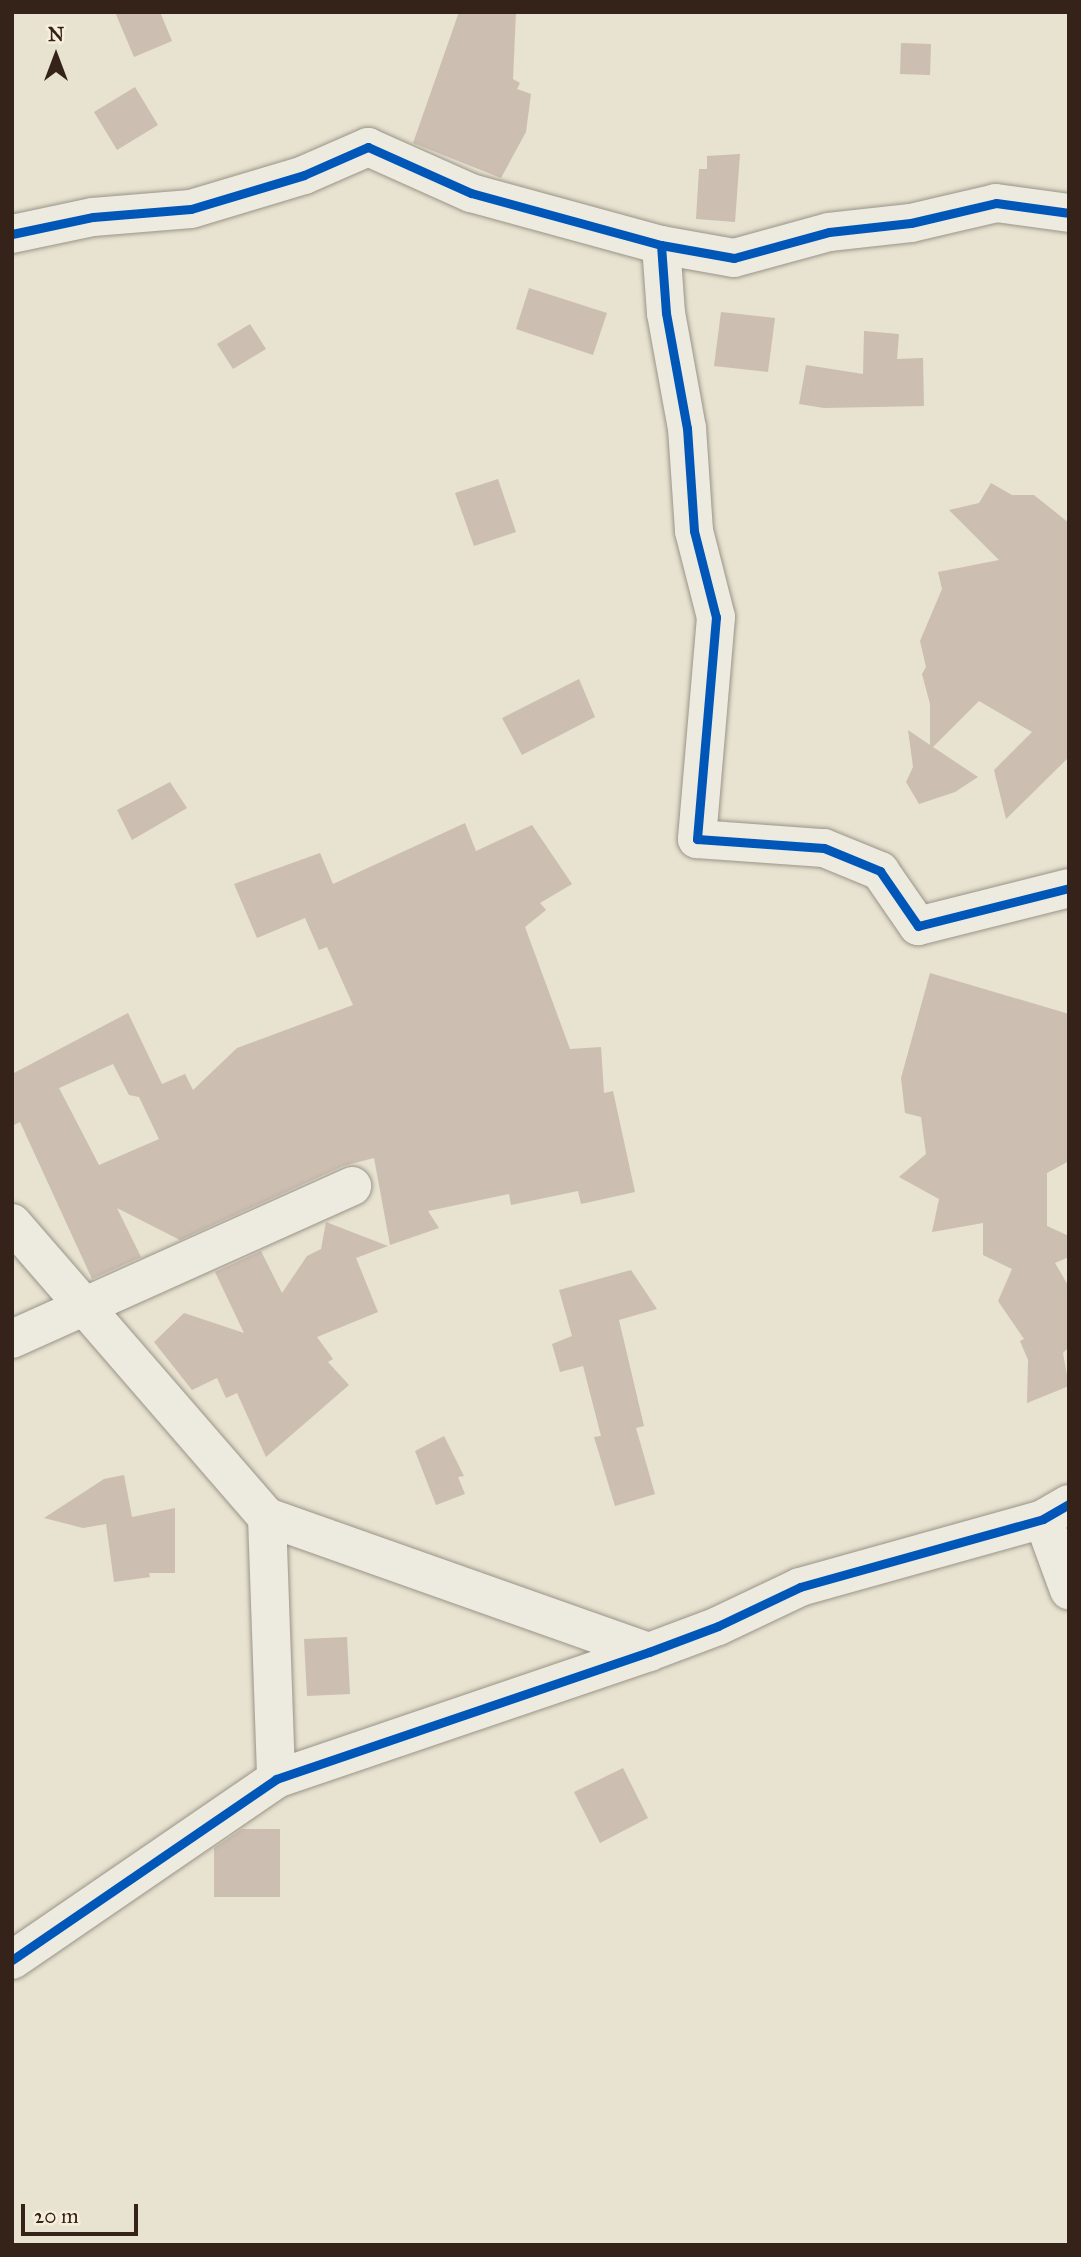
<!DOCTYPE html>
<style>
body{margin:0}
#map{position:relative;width:1081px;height:2257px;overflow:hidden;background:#e8e2d0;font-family:"IM FELL Great Primer",serif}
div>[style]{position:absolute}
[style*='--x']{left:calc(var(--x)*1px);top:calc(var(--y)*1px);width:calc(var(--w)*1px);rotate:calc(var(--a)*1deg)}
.building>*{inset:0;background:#ccbeb1}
.roads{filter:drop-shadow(0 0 2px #9a9488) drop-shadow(0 0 2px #9a9488)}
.minor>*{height:38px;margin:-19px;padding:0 19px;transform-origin:19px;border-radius:19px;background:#edeae0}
.cycleway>*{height:9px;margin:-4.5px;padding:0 4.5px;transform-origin:4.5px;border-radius:4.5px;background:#0057b8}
span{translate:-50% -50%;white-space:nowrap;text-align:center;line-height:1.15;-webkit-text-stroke:5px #f7efda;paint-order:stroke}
.frame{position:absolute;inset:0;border:14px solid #352319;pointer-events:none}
.north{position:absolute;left:21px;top:21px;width:70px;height:70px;-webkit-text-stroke:5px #f7efda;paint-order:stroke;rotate:0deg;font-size:19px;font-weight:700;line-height:28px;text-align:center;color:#352319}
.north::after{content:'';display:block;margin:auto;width:24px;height:32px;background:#352319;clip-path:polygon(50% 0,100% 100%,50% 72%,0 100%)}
.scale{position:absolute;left:21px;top:2204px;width:117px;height:32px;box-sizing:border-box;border:4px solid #352319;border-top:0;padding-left:9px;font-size:21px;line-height:24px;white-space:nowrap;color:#352319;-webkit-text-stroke:5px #f7efda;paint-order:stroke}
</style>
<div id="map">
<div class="building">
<i style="clip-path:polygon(115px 12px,160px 12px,172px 41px,134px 57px)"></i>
<i style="clip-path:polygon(459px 12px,516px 12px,513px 79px,520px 83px,517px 89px,531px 94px,526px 132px,501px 178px,413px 143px)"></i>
<i style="clip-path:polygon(901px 43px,931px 44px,930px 75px,900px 74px)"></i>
<i style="clip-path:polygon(135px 87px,158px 125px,117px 150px,94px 112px)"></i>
<i style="clip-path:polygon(740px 154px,735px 222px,696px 219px,699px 169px,707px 169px,707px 156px)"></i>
<i style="clip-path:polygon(529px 288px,607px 313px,593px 355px,516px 329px)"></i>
<i style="clip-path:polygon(721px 312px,775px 318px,768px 372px,714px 366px)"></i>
<i style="clip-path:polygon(250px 324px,266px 349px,233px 369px,217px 344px)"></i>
<i style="clip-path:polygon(864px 331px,899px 334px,897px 359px,923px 358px,924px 406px,824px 408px,799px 404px,806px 365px,863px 374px)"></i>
<i style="clip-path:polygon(498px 479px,516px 532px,474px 546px,455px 493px)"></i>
<i style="clip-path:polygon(991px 483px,1012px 495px,1034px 495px,1069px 523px,1069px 757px,1006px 819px,994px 770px,1032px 732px,979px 701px,933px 747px,978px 777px,955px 792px,919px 804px,906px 782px,913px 767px,908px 730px,930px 745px,930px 704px,922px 674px,926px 667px,920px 641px,942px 589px,938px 572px,999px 560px,949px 510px,979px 503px)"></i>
<i style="clip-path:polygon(579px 679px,595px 717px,522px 755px,502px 718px)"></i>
<i style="clip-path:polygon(170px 782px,187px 808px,132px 840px,117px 810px)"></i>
<i style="clip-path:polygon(evenodd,465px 823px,476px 851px,532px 825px,572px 884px,540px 903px,546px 910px,525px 927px,570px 1049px,601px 1047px,604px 1093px,613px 1091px,635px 1192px,581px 1204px,578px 1191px,511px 1205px,509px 1194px,428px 1211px,439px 1228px,390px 1245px,374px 1158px,343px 1166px,180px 1240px,117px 1208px,141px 1257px,92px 1279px,20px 1122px,12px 1126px,12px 1074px,128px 1013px,162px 1084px,185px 1074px,193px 1090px,237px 1048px,353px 1005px,327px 947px,319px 950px,305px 918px,257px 938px,234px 884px,320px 853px,333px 884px,465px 823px,113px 1064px,129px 1095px,139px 1097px,159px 1139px,99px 1165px,59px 1088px,113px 1064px)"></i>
<i style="clip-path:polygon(930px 973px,1069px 1014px,1069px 1161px,1047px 1173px,1047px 1226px,1069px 1236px,1069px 1257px,1055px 1263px,1069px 1287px,1069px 1347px,1063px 1353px,1069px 1386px,1027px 1403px,1028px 1360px,1020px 1341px,1024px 1339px,998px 1301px,1012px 1269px,983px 1255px,983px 1223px,932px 1232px,939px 1199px,899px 1177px,926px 1154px,921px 1117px,905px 1113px,901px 1078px)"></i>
<i style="clip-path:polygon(326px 1222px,388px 1246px,356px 1258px,378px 1312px,317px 1337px,333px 1359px,328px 1362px,349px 1385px,266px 1457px,237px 1393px,226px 1398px,217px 1378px,192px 1390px,154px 1342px,184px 1313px,244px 1333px,215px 1272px,261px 1251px,282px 1293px,307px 1256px,321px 1249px)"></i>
<i style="clip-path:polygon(631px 1270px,657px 1309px,619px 1320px,644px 1426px,636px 1428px,655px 1494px,615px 1506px,594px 1437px,601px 1436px,583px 1366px,560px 1372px,552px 1344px,572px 1336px,559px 1290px)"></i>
<i style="clip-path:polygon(444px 1436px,464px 1476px,458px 1477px,465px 1494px,436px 1505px,415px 1451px)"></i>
<i style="clip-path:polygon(124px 1475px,132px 1517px,175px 1508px,175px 1573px,149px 1573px,150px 1577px,114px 1582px,106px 1524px,83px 1528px,44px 1518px,104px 1479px)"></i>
<i style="clip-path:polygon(347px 1637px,350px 1694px,307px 1696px,304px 1639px)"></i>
<i style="clip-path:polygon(623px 1768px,648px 1818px,600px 1843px,574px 1792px)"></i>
<i style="clip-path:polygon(242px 1829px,280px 1829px,280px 1897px,214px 1897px,214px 1848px)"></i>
</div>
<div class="roads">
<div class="minor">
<i style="--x:12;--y:234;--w:83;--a:-11.9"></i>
<i style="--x:93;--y:217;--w:98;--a:-4.7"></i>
<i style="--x:191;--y:209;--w:118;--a:-16.7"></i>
<i style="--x:304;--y:175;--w:70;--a:-23.6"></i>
<i style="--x:368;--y:147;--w:113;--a:24.1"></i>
<i style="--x:471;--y:193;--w:197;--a:15.3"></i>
<i style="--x:661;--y:245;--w:74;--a:10.1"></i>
<i style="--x:734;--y:258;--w:98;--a:-15.3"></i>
<i style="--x:829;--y:232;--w:82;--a:-6.3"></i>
<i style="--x:911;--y:223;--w:87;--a:-13.2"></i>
<i style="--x:996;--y:203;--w:74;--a:7.8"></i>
<i style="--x:661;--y:245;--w:68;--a:85.8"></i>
<i style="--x:666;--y:313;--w:117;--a:79.7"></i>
<i style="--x:687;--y:428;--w:103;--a:86.1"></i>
<i style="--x:694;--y:531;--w:89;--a:75.7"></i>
<i style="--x:716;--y:617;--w:223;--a:94.9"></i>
<i style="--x:697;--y:839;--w:127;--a:4.1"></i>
<i style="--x:824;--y:848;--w:61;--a:22.3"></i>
<i style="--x:880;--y:871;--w:67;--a:55.4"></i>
<i style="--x:918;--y:926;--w:156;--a:-14.1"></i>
<i style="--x:12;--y:1223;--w:389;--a:49.1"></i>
<i style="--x:267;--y:1517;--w:262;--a:88"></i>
<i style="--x:12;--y:1339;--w:373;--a:-24.2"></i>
<i style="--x:267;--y:1517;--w:405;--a:19.5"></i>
<i style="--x:1043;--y:1519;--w:76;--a:69.9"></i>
<i style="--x:12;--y:1960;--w:320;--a:-34.4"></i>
<i style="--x:276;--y:1779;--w:394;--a:-18.8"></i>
<i style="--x:649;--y:1652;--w:74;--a:-20.6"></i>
<i style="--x:718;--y:1626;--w:91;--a:-25.4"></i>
<i style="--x:800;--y:1587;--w:252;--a:-15.6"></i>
<i style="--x:1043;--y:1519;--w:30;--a:-30"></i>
</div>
</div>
<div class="cycleway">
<i style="--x:12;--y:234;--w:83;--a:-11.9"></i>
<i style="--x:93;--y:217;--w:98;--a:-4.7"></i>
<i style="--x:191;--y:209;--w:118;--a:-16.7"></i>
<i style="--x:304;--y:175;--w:70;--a:-23.6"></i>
<i style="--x:368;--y:147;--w:113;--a:24.1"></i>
<i style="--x:471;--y:193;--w:197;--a:15.3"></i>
<i style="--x:661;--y:245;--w:74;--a:10.1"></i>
<i style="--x:734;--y:258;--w:98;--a:-15.3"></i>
<i style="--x:829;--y:232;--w:82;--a:-6.3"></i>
<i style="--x:911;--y:223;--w:87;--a:-13.2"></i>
<i style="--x:996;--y:203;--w:74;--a:7.8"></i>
<i style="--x:661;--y:245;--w:68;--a:85.8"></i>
<i style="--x:666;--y:313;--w:117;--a:79.7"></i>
<i style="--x:687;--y:428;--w:103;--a:86.1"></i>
<i style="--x:694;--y:531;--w:89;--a:75.7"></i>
<i style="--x:716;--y:617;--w:223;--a:94.9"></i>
<i style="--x:697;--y:839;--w:127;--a:4.1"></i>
<i style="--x:824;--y:848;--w:61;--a:22.3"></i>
<i style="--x:880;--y:871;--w:67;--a:55.4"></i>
<i style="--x:918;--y:926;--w:156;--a:-14.1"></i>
<i style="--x:12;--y:1960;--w:320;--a:-34.4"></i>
<i style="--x:276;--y:1779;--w:394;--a:-18.8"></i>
<i style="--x:649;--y:1652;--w:74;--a:-20.6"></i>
<i style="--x:718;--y:1626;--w:91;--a:-25.4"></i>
<i style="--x:800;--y:1587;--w:252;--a:-15.6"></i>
<i style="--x:1043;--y:1519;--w:30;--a:-30"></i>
</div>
<div class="frame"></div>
<div class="north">N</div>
<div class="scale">20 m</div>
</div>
